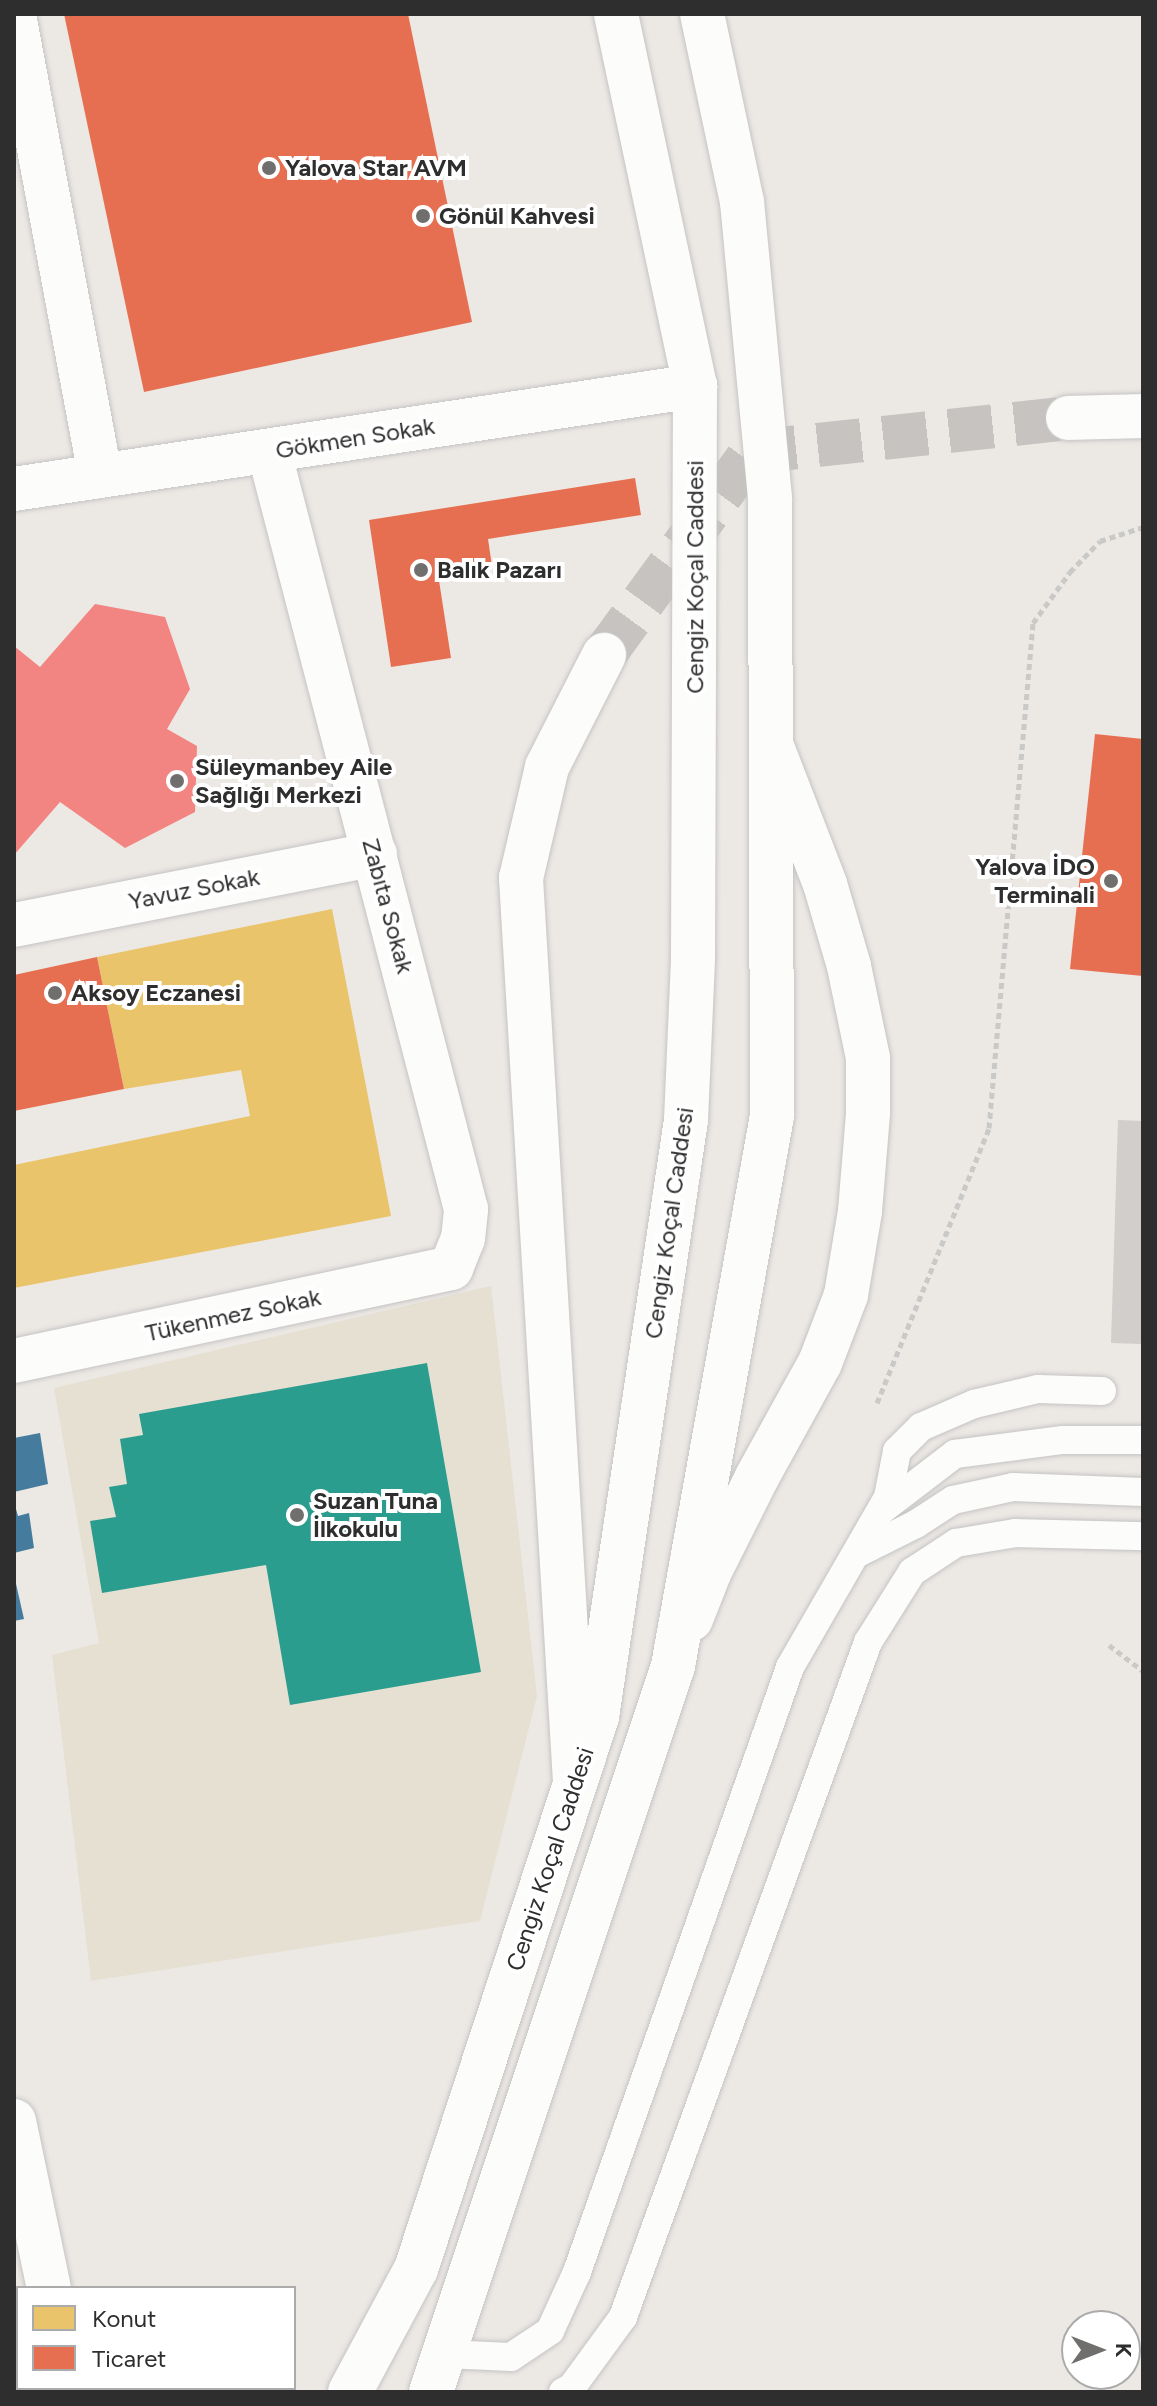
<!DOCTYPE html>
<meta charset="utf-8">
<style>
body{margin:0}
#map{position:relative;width:1157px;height:2406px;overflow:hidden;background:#ece8e4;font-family:Figtree,sans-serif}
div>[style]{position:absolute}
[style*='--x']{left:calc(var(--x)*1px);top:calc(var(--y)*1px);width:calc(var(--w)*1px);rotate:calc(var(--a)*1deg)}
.education>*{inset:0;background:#e6e0d3}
.homes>*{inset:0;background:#e9c46a}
.shops>*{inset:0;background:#e76f51}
.schools>*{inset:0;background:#2a9d8f}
.health>*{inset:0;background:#f28482}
.public>*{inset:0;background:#457b9d}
.building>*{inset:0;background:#d1cecb}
.street-tunnel>*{height:44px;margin-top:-22px;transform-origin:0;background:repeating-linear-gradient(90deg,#c6c3c0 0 44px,transparent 0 66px)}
.path>*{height:5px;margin-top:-2.5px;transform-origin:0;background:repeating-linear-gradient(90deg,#c9c9c8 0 6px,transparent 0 10px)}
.roads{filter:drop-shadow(0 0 2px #c5c4c5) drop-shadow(0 0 2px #c5c4c5)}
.lane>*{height:28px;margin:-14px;padding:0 14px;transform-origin:14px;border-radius:14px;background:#fcfcfb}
.street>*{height:44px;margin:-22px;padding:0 22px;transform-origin:22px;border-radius:22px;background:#fcfcfb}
.secondary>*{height:44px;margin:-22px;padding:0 22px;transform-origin:22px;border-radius:22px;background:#fcfcfb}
.dots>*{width:22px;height:22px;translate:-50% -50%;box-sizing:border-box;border:4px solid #fff;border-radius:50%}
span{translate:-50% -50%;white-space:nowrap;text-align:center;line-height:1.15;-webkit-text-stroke:8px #fff;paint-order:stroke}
.poi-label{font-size:24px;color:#2e2e2e;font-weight:700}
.left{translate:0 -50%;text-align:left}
.right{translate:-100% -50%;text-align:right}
.street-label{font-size:24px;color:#2e2e2e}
.frame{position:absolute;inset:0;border:16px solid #2e2e2e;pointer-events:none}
.legend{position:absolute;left:16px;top:2286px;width:280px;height:104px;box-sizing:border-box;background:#fff;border:2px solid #ababab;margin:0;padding:10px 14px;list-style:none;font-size:24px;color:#2e2e2e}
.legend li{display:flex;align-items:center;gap:16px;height:40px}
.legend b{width:40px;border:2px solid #ababab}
.north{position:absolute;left:1061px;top:2310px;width:80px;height:80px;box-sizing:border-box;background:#fff;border:2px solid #ababab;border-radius:50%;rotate:90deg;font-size:22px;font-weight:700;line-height:32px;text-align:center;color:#2e2e2e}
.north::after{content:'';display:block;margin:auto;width:28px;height:36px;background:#706f6e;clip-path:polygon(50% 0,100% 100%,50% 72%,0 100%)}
</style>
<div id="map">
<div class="education">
<i style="clip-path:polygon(491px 1286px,537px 1696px,480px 1921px,91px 1981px,52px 1655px,99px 1643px,54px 1388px)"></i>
</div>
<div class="homes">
<i style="clip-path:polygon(332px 909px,391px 1216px,14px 1288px,14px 1165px,250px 1116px,241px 1070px,124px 1089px,97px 957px)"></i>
</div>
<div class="shops">
<i style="clip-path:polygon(64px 14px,408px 14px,472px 322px,144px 392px)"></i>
<i style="clip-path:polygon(635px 478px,641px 515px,488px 539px,492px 566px,438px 574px,451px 658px,391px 667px,369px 520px)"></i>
<i style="clip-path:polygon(1095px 734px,1143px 739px,1143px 976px,1070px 969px)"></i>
<i style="clip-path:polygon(97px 957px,124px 1089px,14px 1111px,14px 975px)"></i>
</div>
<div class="schools">
<i style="clip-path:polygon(427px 1363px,481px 1672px,290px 1705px,266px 1565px,102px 1593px,90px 1521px,116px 1517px,109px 1487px,127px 1484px,120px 1439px,143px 1435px,139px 1414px)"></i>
</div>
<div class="health">
<i style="clip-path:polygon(95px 604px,165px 617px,190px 689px,167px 729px,197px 746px,195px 812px,125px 848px,60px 802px,14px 855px,14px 646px,40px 667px)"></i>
</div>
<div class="public">
<i style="clip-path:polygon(40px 1433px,48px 1484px,14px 1492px,14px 1438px)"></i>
<i style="clip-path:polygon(14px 1502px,18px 1516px,29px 1513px,34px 1548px,14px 1553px)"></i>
<i style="clip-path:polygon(14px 1575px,24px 1619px,14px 1621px)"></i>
<i style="clip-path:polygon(107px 2388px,218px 2388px,216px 2392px,108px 2392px)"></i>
</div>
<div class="building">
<i style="clip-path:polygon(1118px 1120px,1143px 1121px,1143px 1344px,1111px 1343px)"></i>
</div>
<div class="street-tunnel">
<i style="--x:604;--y:655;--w:251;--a:-53.9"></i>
<i style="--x:752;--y:452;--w:318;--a:-6.1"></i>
</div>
<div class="path">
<i style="--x:877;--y:1403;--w:297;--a:-67.8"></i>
<i style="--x:989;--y:1128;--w:507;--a:-85.02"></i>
<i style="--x:1033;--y:623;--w:63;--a:-54"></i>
<i style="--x:1070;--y:572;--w:43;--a:-45.9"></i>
<i style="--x:1100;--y:541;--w:45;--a:-18"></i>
<i style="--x:1109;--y:1645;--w:43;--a:37.4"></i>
</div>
<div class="roads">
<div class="lane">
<i style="--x:883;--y:1509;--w:91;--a:-37.4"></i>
<i style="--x:955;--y:1454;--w:109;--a:-7.4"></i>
<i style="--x:1063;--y:1440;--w:80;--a:0"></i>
<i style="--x:856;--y:1554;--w:67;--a:-26.6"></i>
<i style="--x:916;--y:1524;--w:44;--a:-33"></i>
<i style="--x:953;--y:1500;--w:61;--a:-12.2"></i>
<i style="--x:1013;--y:1487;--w:130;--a:2.2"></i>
<i style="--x:445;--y:2354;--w:66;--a:2.6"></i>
<i style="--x:511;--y:2357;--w:47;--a:-33.7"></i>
<i style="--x:550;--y:2331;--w:65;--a:-65.4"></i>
<i style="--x:577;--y:2272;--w:641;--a:-70.6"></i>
<i style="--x:790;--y:1667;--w:196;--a:-60"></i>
<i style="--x:888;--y:1497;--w:47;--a:-78.9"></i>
<i style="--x:897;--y:1451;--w:34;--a:-45"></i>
<i style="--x:921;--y:1427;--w:58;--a:-23.5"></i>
<i style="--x:974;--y:1404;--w:66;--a:-13.2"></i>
<i style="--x:1038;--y:1389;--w:64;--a:1.8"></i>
<i style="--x:563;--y:2392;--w:10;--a:-29"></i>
<i style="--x:572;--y:2387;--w:87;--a:-53.9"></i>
<i style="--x:623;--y:2317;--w:718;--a:-70.05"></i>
<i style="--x:868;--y:1642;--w:83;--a:-57.8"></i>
<i style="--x:912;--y:1572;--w:53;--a:-33.4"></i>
<i style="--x:956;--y:1543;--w:61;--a:-9.5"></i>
<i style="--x:1016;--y:1533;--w:127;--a:1.4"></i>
</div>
<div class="street">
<i style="--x:14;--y:15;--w:469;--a:79.4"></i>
<i style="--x:1068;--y:418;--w:75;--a:-1.5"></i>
<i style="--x:14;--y:489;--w:689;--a:-8.6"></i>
<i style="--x:14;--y:925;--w:368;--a:-11.1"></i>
<i style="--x:14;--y:1361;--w:447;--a:-12"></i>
<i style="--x:451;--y:1268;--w:31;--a:-68"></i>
<i style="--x:463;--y:1239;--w:30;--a:-84"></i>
<i style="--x:466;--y:1209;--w:783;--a:-104.57"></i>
<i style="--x:691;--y:1619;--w:49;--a:-68.6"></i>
<i style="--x:709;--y:1573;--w:107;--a:-63.4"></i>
<i style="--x:757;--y:1477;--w:130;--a:-61.1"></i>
<i style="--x:820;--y:1363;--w:73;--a:-69.1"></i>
<i style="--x:846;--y:1295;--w:85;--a:-80.5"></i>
<i style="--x:860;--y:1211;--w:98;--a:-85.3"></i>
<i style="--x:868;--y:1113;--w:55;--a:-90"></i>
<i style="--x:868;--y:1058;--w:94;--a:-101.7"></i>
<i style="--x:849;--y:966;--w:85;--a:-106.3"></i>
<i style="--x:825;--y:884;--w:150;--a:-111.1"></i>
<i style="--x:575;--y:1782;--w:906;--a:-93.42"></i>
<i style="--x:521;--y:878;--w:114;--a:-76.8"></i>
<i style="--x:547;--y:767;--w:126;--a:-63"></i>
<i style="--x:14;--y:2121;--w:171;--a:78.2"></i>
<i style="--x:70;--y:2388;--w:4;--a:76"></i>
</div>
<div class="secondary">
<i style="--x:350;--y:2392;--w:140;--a:-61.8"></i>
<i style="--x:416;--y:2269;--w:581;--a:-71.85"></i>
<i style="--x:597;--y:1717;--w:604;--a:-81.52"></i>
<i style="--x:686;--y:1120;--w:163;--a:-87.5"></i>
<i style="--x:693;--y:957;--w:571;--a:-89.8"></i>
<i style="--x:695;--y:386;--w:380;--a:-102"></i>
<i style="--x:431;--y:2392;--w:765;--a:-71.57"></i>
<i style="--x:673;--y:1666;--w:559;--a:-79.8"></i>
<i style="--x:772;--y:1116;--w:618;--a:-90.19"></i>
<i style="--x:770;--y:498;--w:297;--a:-95.4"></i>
<i style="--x:742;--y:202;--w:192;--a:-102"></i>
</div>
</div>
<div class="dots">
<i style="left:269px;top:168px;background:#706f6e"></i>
<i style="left:423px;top:216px;background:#706f6e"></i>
<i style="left:421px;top:570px;background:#706f6e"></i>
<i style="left:177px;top:781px;background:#706f6e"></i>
<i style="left:1111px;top:881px;background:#706f6e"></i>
<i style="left:55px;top:993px;background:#706f6e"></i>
<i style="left:297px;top:1515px;background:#706f6e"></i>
</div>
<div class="poi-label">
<span class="left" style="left:285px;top:168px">Yalova Star AVM</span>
<span class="left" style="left:439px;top:216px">Gönül Kahvesi</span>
<span class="left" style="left:437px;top:570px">Balık Pazarı</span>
<span class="left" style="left:195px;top:781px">Süleymanbey Aile<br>Sağlığı Merkezi</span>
<span class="right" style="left:1095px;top:881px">Yalova İDO<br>Terminali</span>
<span class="left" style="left:71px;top:993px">Aksoy Eczanesi</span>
<span class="left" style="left:313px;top:1515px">Suzan Tuna<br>İlkokulu</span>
</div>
<div class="street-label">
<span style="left:355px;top:438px;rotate:-9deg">Gökmen Sokak</span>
<span style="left:695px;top:577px;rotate:-90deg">Cengiz Koçal Caddesi</span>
<span style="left:194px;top:889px;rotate:-11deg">Yavuz Sokak</span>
<span style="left:388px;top:906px;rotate:75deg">Zabıta Sokak</span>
<span style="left:669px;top:1223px;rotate:-82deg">Cengiz Koçal Caddesi</span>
<span style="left:233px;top:1315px;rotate:-12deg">Tükenmez Sokak</span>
<span style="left:550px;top:1859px;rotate:-72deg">Cengiz Koçal Caddesi</span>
</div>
<div class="frame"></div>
<ul class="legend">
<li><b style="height:22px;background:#e9c46a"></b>Konut</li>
<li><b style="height:22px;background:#e76f51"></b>Ticaret</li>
</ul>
<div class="north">K</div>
</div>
